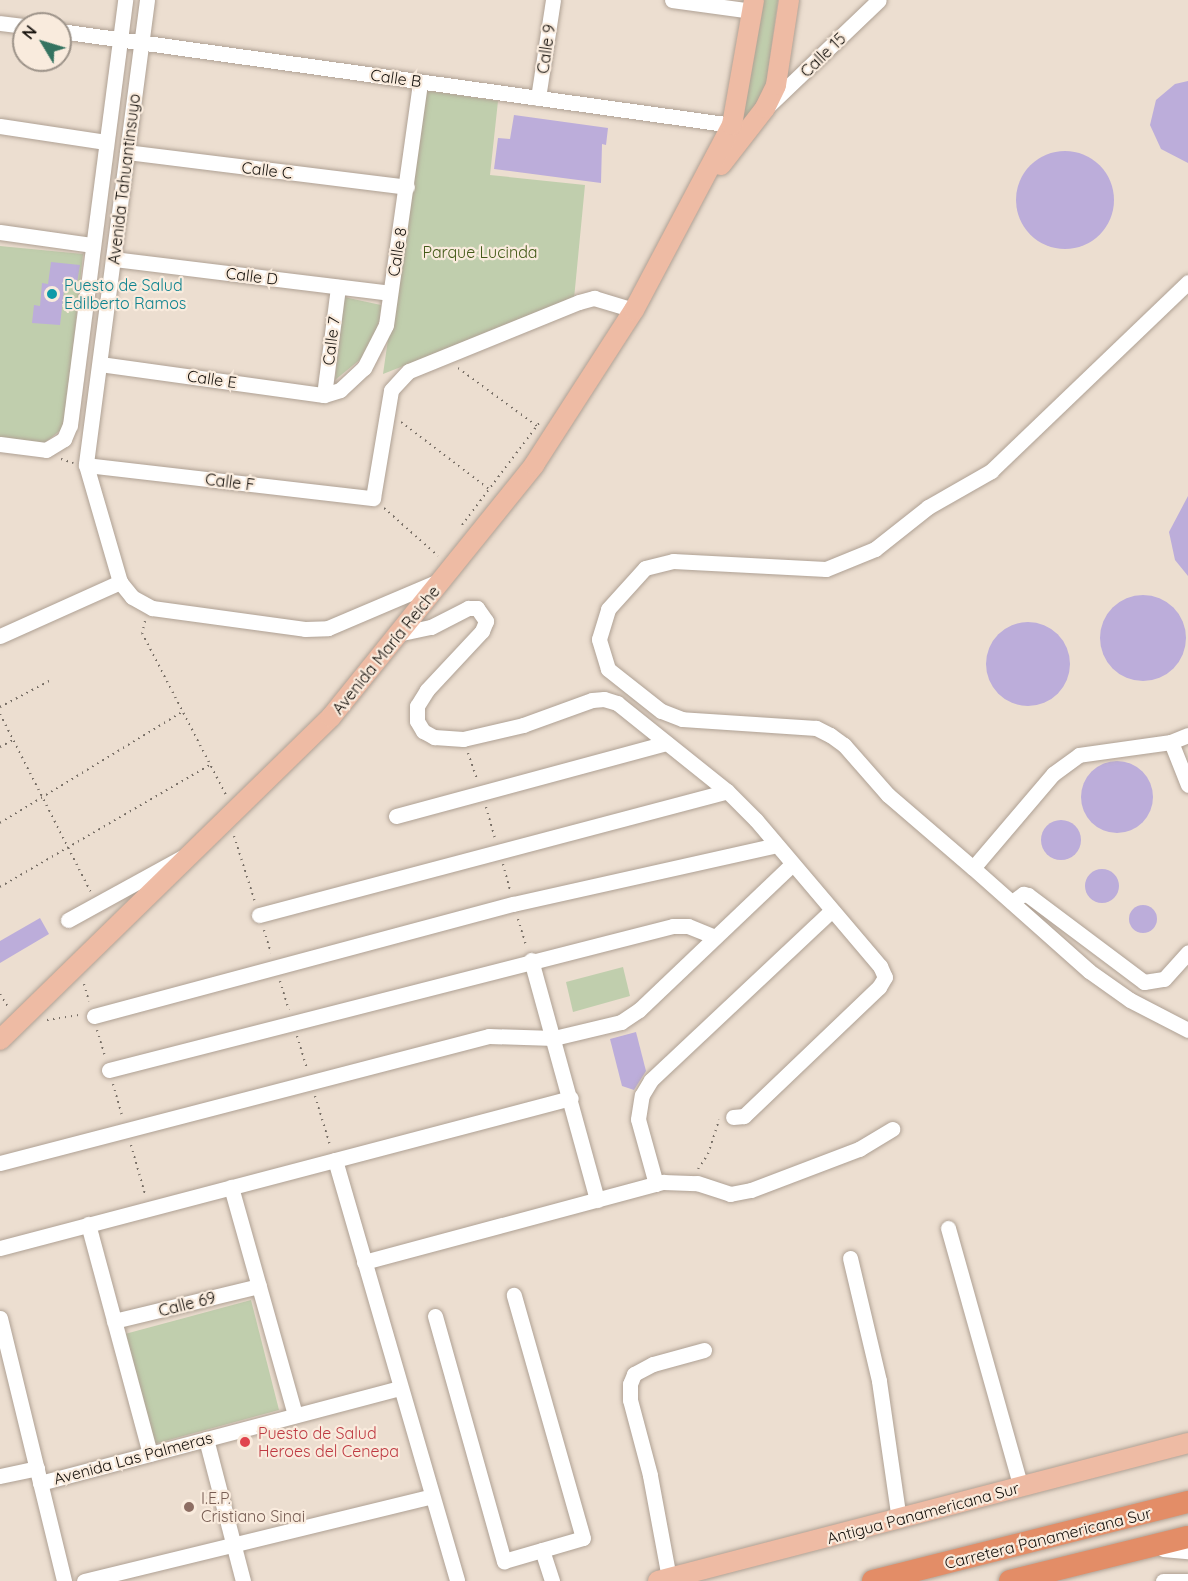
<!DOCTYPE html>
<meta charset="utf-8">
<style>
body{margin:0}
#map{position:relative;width:1188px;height:1581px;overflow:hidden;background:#ecded0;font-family:Quicksand,sans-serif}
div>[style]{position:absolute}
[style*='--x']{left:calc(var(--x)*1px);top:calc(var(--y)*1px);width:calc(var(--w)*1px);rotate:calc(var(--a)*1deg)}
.green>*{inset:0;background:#c0cead}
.building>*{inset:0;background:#bcadda}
.round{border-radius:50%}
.path>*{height:2px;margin-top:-1px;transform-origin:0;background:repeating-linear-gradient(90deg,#786f66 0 1.5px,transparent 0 6px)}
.roads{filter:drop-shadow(0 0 2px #afa194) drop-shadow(0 0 2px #afa194)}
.minor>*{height:15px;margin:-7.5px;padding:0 7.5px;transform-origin:7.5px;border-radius:7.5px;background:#fff}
.major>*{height:20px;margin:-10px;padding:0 10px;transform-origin:10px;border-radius:10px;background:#eebba4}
.highway>*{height:22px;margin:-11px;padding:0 11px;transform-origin:11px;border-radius:11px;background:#e38d67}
.dots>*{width:16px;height:16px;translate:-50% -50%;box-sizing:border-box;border:3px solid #f9ebdd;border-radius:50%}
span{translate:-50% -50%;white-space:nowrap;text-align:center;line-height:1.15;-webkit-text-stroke:4.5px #f9ebdd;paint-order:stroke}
.street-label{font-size:16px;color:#14100b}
.park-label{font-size:16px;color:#435a18}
.culture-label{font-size:16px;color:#0d838f}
.left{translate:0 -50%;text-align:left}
.health-label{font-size:16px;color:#be3a42}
.education-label{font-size:16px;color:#785e54}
.north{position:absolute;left:12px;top:12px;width:60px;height:60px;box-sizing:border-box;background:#f9ebdd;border:2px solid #9d9389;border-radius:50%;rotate:308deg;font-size:16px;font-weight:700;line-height:24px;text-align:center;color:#14100b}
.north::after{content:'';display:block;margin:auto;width:21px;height:27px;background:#347360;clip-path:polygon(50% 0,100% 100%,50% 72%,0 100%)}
</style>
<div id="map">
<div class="green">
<i style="clip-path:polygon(761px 0,778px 0,766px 84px,754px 112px,738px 128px)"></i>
<i style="clip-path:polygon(424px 90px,498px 101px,490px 175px,585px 185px,574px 299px,383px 374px)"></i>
<i style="clip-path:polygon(0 246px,83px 254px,66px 417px,62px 429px,43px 444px,0 440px)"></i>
<i style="clip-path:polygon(344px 297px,381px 305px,380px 318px,372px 343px,362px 358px,335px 380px)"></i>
<i style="clip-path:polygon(623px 967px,630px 996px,573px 1012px,566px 982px)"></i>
<i style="clip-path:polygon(251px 1300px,279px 1410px,154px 1444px,125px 1334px)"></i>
</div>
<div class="building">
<i style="clip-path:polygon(1188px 81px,1188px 163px,1161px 149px,1150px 125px,1156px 100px,1175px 84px)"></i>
<i style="clip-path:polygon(514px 115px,608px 128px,606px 145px,602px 144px,601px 183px,494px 169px,498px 138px,510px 139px)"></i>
<i class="round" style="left:1016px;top:151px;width:98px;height:98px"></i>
<i style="clip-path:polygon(51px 262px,80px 265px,77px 283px,65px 282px,60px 325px,32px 323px,34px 305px,40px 306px,42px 283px,48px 284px)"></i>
<i style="clip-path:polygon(1188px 496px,1188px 576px,1175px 560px,1169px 532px)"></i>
<i class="round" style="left:1100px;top:595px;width:86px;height:86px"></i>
<i class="round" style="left:986px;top:622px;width:84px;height:84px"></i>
<i class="round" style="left:1081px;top:761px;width:72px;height:72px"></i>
<i class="round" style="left:1041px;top:820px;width:40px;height:40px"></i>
<i class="round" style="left:1085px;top:869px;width:34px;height:34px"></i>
<i class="round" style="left:1129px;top:905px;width:28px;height:28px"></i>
<i style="clip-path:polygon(40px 918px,49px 934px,0 963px,0 941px)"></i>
<i style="clip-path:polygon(636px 1032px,646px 1071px,634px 1090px,622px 1086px,610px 1039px)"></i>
</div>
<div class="path">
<i style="--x:458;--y:368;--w:98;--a:36.3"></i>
<i style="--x:401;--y:422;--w:111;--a:37.3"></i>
<i style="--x:61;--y:459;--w:13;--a:18"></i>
<i style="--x:384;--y:508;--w:72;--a:41.6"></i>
<i style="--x:462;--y:525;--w:129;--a:-52.9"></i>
<i style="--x:145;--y:621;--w:12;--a:104"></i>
<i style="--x:142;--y:633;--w:182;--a:62.6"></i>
<i style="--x:0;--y:707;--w:58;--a:-27.9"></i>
<i style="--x:0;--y:714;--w:199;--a:63"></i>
<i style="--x:0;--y:747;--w:15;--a:-28"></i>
<i style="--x:468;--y:753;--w:28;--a:71"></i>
<i style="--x:486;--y:807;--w:33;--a:74"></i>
<i style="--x:0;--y:823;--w:213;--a:-31.4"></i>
<i style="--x:234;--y:836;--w:69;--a:72.3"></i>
<i style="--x:503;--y:864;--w:28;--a:75"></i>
<i style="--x:0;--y:887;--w:243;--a:-30.2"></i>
<i style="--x:518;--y:919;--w:27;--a:73"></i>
<i style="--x:264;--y:930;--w:24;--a:73"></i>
<i style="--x:280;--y:981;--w:30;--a:73"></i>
<i style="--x:84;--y:984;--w:18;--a:74"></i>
<i style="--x:0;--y:994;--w:15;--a:58"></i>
<i style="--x:47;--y:1020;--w:32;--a:-9"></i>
<i style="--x:97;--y:1030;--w:27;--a:73"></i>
<i style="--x:297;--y:1036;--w:34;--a:73"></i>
<i style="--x:113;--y:1084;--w:33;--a:74"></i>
<i style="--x:315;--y:1096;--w:51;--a:73"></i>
<i style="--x:131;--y:1145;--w:51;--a:74.1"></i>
<i style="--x:698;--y:1169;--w:18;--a:-56"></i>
<i style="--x:708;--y:1154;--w:36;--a:-72"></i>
</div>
<div class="roads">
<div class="minor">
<i style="--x:147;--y:0;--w:469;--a:97.5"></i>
<i style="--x:86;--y:465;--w:122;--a:73.8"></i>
<i style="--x:120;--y:582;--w:19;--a:51"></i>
<i style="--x:132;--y:597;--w:23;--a:29"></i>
<i style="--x:152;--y:608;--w:154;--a:7.8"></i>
<i style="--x:305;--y:629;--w:23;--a:-2"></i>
<i style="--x:328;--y:628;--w:123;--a:-23"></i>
<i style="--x:672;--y:0;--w:81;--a:7.8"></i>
<i style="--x:0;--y:23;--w:24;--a:7"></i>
<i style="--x:60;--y:31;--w:679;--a:7.96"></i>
<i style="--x:538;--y:98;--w:99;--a:-81.3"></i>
<i style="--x:768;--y:106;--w:153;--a:-43.7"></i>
<i style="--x:0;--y:126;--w:107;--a:8.6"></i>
<i style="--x:127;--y:152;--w:282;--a:7.1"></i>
<i style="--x:0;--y:232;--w:94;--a:8"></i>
<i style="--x:114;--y:259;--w:278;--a:7"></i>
<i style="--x:100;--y:364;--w:226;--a:7.9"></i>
<i style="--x:324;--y:395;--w:17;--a:-17"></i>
<i style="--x:340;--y:390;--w:33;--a:-43"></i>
<i style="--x:364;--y:368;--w:48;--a:-62.9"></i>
<i style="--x:386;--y:325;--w:245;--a:-82"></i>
<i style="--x:324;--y:395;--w:109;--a:-82.6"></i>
<i style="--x:0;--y:444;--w:46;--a:7.4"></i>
<i style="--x:46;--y:450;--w:21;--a:-31"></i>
<i style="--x:64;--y:439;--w:15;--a:-67"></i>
<i style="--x:70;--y:425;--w:429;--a:-82.6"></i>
<i style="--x:86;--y:465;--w:289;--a:6.6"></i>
<i style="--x:373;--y:498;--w:109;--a:-80.5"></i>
<i style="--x:391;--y:390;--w:26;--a:-47"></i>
<i style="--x:409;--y:371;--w:183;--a:-22.1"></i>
<i style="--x:579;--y:302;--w:16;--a:-15"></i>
<i style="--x:594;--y:298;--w:42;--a:16.7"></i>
<i style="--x:402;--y:633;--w:30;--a:-12"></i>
<i style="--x:431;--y:627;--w:42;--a:-27.2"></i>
<i style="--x:468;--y:608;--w:9;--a:0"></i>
<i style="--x:477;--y:608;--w:16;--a:55"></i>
<i style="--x:486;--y:621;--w:11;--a:112"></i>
<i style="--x:482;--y:631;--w:81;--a:133"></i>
<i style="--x:427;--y:690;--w:19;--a:122"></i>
<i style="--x:417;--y:706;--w:15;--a:90"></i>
<i style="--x:417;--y:721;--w:12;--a:59"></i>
<i style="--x:423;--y:731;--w:13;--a:29"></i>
<i style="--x:434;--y:737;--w:29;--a:4"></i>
<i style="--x:463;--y:739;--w:62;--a:-13.1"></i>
<i style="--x:523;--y:725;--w:73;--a:-19.9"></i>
<i style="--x:592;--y:700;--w:12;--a:-5"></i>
<i style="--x:604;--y:699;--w:14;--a:17"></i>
<i style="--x:617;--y:703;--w:141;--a:38.7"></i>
<i style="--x:727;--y:791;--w:41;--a:45"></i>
<i style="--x:756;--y:820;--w:192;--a:49.7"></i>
<i style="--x:880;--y:966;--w:12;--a:66"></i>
<i style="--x:885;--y:977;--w:12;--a:121"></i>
<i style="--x:879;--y:987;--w:187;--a:136.3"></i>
<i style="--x:744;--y:1116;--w:11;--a:175"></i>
<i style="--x:0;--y:636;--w:132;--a:-24.2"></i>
<i style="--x:1188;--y:735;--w:18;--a:158"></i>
<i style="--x:1171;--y:742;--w:93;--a:172"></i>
<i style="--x:1079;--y:755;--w:32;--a:144"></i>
<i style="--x:1053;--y:774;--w:123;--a:130.4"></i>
<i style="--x:973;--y:868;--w:155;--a:41.6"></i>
<i style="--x:1089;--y:971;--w:50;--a:35.3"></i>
<i style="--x:1130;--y:1000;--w:65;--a:27.3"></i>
<i style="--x:1171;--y:742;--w:46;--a:68.4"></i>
<i style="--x:396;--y:816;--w:280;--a:-15.1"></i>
<i style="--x:973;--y:868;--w:112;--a:-139.3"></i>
<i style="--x:888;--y:795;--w:67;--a:-131.3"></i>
<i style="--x:844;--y:745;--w:17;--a:-144"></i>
<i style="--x:830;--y:735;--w:16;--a:-153"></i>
<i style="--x:816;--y:728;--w:134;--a:-176.2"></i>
<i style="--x:682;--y:719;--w:22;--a:-159"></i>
<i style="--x:661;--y:711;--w:68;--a:-141.6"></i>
<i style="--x:608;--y:669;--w:31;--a:-107"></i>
<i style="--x:599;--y:639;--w:31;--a:-73"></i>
<i style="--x:608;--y:609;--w:55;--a:-47.9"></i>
<i style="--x:645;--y:568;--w:29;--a:-14"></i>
<i style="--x:673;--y:561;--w:153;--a:3"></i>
<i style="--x:826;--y:569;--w:53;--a:-22.2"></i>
<i style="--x:875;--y:549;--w:68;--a:-38.4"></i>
<i style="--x:928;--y:507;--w:73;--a:-29.7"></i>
<i style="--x:991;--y:471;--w:273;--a:-43.8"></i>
<i style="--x:1012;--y:902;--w:14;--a:-36"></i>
<i style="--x:1023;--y:894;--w:5;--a:11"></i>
<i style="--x:1028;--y:895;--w:145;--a:36.9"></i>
<i style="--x:1144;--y:982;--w:20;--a:-9"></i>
<i style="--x:1164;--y:979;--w:36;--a:-48"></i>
<i style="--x:259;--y:915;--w:484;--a:-14.8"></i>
<i style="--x:68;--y:920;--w:129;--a:-28.8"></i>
<i style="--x:531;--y:960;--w:249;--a:74.6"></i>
<i style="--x:94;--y:1016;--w:434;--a:-15"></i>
<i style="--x:513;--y:904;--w:270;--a:-12.6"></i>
<i style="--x:109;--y:1070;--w:582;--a:-14.32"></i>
<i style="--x:673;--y:926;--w:15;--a:0"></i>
<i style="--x:688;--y:926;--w:29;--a:22"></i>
<i style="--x:335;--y:1160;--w:438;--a:73.8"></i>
<i style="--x:0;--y:1163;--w:505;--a:-14.56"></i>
<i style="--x:489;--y:1036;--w:65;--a:1.8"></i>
<i style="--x:554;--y:1038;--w:69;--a:-13.4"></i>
<i style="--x:621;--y:1022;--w:22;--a:-34"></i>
<i style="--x:639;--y:1010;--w:210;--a:-43.6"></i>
<i style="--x:656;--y:1184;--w:67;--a:-105.5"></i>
<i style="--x:638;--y:1119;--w:24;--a:-81"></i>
<i style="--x:642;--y:1095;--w:17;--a:-59"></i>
<i style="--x:651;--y:1080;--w:245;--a:-43.2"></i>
<i style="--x:231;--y:1187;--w:237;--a:74.3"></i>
<i style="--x:88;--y:1224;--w:238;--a:74.9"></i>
<i style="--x:948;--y:1228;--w:269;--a:74.3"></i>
<i style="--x:0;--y:1248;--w:590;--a:-14.72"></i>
<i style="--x:850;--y:1258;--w:126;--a:76.7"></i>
<i style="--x:879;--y:1381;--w:140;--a:81.8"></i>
<i style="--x:364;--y:1262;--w:310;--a:-15"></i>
<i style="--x:663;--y:1182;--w:34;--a:2"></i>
<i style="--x:697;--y:1183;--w:35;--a:18"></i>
<i style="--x:730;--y:1194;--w:21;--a:-11"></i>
<i style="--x:751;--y:1190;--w:116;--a:-20.8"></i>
<i style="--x:859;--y:1149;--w:39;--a:-31"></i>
<i style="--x:435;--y:1316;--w:255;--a:74.3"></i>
<i style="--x:504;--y:1561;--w:82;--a:-16.2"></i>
<i style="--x:583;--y:1538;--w:253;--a:-105.9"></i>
<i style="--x:0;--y:1318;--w:271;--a:76.3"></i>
<i style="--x:114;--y:1321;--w:149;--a:-13.6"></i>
<i style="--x:206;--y:1439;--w:147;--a:75.4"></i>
<i style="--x:0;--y:1476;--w:38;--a:-12"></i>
<i style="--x:40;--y:1483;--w:372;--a:-14.8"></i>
<i style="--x:1163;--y:1549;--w:25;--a:5"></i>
<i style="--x:542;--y:1550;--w:33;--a:72"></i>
<i style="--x:669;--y:1578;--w:105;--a:-100.5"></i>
<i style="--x:650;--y:1475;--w:78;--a:-104.9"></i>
<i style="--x:630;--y:1400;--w:16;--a:-90"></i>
<i style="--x:630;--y:1384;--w:11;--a:-68"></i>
<i style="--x:634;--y:1374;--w:21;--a:-28"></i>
<i style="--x:653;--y:1364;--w:53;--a:-15.4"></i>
<i style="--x:84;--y:1581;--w:358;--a:-13.7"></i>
<i style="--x:1163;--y:1581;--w:25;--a:0"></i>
</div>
<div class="major">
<i style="--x:721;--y:165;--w:72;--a:-52.3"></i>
<i style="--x:765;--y:108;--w:25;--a:-64"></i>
<i style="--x:776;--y:85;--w:86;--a:-81.3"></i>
<i style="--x:0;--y:1040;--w:462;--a:-44.3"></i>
<i style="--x:331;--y:717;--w:324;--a:-51.1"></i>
<i style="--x:534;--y:465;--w:184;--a:-57.2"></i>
<i style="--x:634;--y:310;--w:209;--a:-62.1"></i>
<i style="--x:732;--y:125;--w:127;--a:-80"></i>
<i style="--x:658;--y:1581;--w:548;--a:-14.59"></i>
</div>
<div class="highway">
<i style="--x:873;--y:1581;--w:325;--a:-14.1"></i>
<i style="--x:1010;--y:1581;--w:183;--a:-13.9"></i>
</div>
</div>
<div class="dots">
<i style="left:52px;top:294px;background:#0f9aa8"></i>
<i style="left:245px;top:1442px;background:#e0444e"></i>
<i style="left:189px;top:1507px;background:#8d6e63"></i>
</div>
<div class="street-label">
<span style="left:546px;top:49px;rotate:-82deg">Calle 9</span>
<span style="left:823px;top:55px;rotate:-44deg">Calle 15</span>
<span style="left:396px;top:78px;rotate:8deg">Calle B</span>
<span style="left:267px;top:170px;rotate:7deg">Calle C</span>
<span style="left:124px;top:179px;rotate:-83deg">Avenida Tahuantinsuyo</span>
<span style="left:397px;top:252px;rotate:-81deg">Calle 8</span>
<span style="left:252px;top:276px;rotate:7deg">Calle D</span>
<span style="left:331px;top:341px;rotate:-83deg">Calle 7</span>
<span style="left:212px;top:379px;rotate:8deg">Calle E</span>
<span style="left:230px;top:482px;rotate:7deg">Calle F</span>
<span style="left:386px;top:650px;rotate:-51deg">Avenida María Reiche</span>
<span style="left:187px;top:1304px;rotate:-14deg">Calle 69</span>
<span style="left:133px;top:1458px;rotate:-15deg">Avenida Las Palmeras</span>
<span style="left:923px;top:1513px;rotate:-15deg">Antigua Panamericana Sur</span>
<span style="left:1048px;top:1538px;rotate:-14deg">Carretera Panamericana Sur</span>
</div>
<div class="park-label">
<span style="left:480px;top:252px">Parque Lucinda</span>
</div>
<div class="culture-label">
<span class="left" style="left:64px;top:294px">Puesto de Salud<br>Edilberto Ramos</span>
</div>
<div class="health-label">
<span class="left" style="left:258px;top:1442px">Puesto de Salud<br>Heroes del Cenepa</span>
</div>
<div class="education-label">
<span class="left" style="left:201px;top:1507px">I.E.P.<br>Cristiano Sinai</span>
</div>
<div class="north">N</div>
</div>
